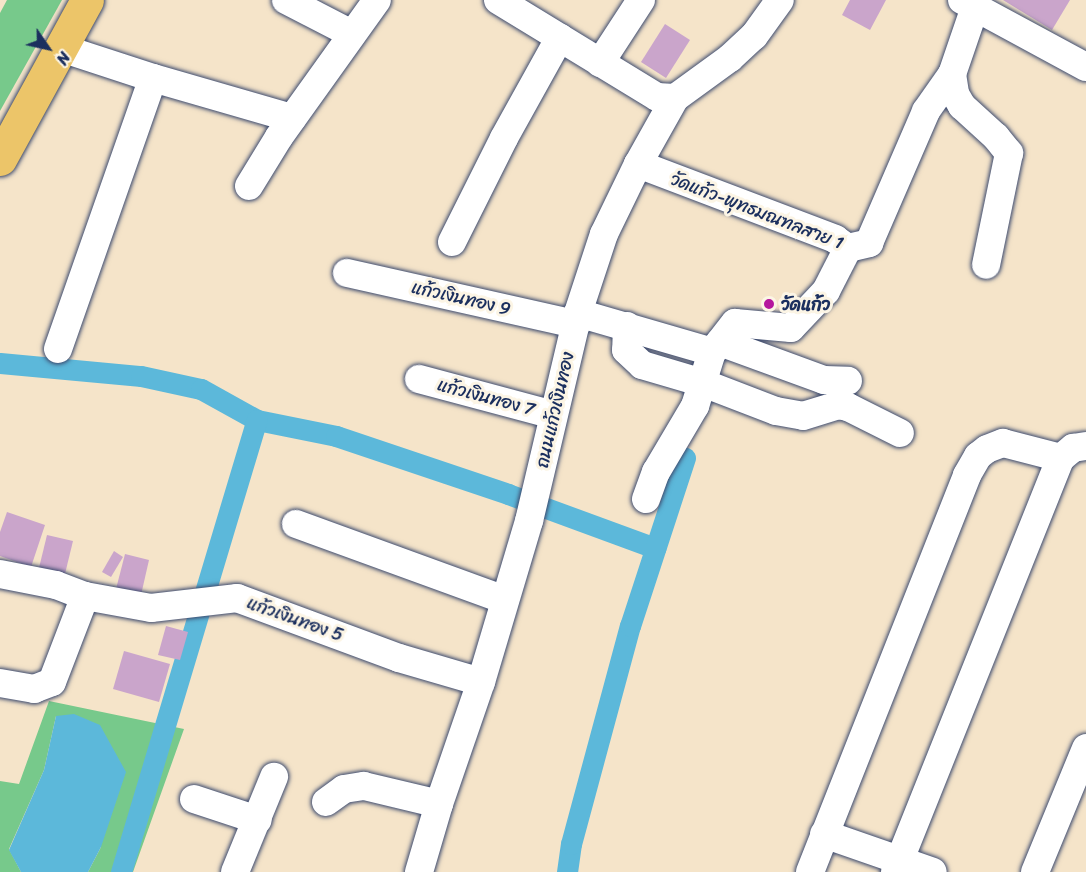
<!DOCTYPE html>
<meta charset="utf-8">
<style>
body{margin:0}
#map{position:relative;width:1086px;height:872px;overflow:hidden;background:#f5e4c9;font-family:Sriracha,"Playpen Sans Thai",sans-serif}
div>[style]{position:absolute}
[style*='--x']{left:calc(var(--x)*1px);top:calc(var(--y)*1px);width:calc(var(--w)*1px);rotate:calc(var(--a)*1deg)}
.green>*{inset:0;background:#77c98b}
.water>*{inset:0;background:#5cb8da}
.canal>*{height:21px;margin:-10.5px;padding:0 10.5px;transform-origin:10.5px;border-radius:10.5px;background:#5cb8da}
.building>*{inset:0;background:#caa5cb}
.roads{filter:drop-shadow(0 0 2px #3c4a6e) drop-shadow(0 0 2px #3c4a6e)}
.minor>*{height:28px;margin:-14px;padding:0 14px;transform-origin:14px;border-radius:14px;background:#fff}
.major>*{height:33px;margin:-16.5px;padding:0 16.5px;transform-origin:16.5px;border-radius:16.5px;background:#ecc569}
.dots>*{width:16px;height:16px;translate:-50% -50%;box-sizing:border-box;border:3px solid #fcf5e5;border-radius:50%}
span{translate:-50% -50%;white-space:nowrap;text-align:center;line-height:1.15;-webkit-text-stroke:6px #fcf5e5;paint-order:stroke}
.street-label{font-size:18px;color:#1b2f5e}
.poi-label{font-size:18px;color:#1b2f5e;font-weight:700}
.left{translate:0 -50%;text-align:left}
.north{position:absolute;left:18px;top:18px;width:60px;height:60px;-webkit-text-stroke:4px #fcf5e5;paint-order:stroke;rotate:124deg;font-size:16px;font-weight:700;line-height:24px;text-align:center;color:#1b2f5e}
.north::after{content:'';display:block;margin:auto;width:21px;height:27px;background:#1b2f5e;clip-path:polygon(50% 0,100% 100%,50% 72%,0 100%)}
</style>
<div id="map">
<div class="green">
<i style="clip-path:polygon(7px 0,62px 0,0 111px,0 13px)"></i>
<i style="clip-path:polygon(49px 701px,184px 729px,133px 872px,88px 872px,101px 847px,56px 716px,44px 770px,9px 849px,21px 872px,0 872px,0 781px,19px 784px)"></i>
</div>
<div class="water">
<i style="clip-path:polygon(74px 714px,100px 725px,126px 772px,101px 847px,88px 872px,21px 872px,9px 850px,44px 770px,56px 716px)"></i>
</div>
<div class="canal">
<i style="--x:0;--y:363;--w:142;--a:5.3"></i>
<i style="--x:141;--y:376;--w:61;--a:12.2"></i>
<i style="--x:201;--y:389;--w:64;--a:29"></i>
<i style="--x:257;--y:420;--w:81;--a:11.4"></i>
<i style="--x:336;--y:436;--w:182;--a:18.6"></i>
<i style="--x:508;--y:494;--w:157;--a:20.2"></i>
<i style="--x:121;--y:872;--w:472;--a:-73.3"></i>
<i style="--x:567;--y:872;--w:28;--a:-82"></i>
<i style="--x:571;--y:844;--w:226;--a:-74.9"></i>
<i style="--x:630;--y:626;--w:177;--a:-71.9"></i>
</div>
<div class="building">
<i style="clip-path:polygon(850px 0,886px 0,870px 30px,842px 15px)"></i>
<i style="clip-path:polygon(1003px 0,1070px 0,1052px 30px)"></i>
<i style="clip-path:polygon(665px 24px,690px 40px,666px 78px,641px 62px)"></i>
<i style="clip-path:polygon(7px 512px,45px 525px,31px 567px,0 556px,0 532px)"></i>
<i style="clip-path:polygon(47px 535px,73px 541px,64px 578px,38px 572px)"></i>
<i style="clip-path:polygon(114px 551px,123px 557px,111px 577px,102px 572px)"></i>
<i style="clip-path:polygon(125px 554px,149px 560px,141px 595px,116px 589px)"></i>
<i style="clip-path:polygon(166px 626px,188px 632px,180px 660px,158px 655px)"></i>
<i style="clip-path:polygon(124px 651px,170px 664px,159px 702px,113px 689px)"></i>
</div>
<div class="roads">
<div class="minor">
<i style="--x:286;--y:0;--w:74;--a:27.3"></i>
<i style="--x:498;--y:0;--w:186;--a:31.4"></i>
<i style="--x:657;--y:97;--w:18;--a:3"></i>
<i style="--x:962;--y:0;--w:141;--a:28.4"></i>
<i style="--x:975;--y:7;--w:71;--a:108.9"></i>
<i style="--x:952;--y:74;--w:20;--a:81"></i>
<i style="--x:955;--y:94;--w:14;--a:60"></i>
<i style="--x:962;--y:106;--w:46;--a:42.4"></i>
<i style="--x:996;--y:137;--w:21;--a:51"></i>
<i style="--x:1009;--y:153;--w:114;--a:101.6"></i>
<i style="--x:61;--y:48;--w:97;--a:18.1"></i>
<i style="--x:153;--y:78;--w:145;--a:16.1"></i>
<i style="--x:600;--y:63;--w:75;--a:-56.9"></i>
<i style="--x:638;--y:164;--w:211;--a:20.8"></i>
<i style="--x:835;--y:239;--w:16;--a:35"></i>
<i style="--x:848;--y:248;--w:22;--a:-13"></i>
<i style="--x:869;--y:243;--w:144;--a:-66.6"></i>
<i style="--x:926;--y:111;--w:45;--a:-54.9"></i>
<i style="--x:249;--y:186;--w:57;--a:-58.5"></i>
<i style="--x:279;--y:137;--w:168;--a:-54.4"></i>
<i style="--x:452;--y:242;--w:116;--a:-63.4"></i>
<i style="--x:504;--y:138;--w:115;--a:-61"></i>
<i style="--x:347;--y:273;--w:235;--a:12.6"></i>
<i style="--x:578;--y:313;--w:140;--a:16.2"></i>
<i style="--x:627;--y:326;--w:24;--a:92"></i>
<i style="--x:626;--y:350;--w:22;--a:43"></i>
<i style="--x:642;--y:365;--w:64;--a:16.4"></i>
<i style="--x:703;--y:383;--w:78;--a:21"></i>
<i style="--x:776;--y:411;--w:27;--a:10"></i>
<i style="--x:803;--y:416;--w:37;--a:-17"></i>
<i style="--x:838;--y:405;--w:10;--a:11"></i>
<i style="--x:848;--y:407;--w:58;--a:26.6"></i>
<i style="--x:720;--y:342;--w:111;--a:20.1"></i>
<i style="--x:824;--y:380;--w:24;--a:2"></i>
<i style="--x:58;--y:349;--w:287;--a:-70.7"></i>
<i style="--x:419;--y:379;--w:139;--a:15"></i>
<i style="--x:646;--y:499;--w:29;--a:-70"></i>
<i style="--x:656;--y:472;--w:77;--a:-59.4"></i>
<i style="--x:695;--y:406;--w:57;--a:-72.5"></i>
<i style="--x:712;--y:352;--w:37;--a:-52"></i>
<i style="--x:735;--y:323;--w:56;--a:5.1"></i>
<i style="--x:791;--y:328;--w:51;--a:-46.6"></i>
<i style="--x:826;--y:291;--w:48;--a:-62.9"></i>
<i style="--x:296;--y:524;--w:222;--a:20"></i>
<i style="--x:0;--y:574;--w:57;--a:11.1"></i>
<i style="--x:56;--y:585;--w:31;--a:21"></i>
<i style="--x:85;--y:596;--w:67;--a:10.3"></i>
<i style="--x:151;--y:608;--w:87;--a:-6.6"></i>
<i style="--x:237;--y:598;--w:173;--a:20.3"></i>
<i style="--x:399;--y:658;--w:85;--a:16.3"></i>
<i style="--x:0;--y:683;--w:35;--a:10"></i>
<i style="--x:34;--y:689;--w:19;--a:-21"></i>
<i style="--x:52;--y:682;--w:92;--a:-69"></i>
<i style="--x:194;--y:799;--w:67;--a:18.2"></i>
<i style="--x:326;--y:802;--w:22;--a:-36"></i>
<i style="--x:344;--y:789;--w:20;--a:-9"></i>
<i style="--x:364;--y:786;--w:77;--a:13.5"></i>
<i style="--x:824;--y:834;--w:115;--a:19.2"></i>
<i style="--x:235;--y:872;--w:103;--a:-67.7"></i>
<i style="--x:419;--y:872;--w:71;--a:-73.6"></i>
<i style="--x:439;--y:804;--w:129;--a:-71"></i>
<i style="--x:481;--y:682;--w:168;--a:-73.4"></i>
<i style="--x:529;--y:521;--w:214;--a:-76.7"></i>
<i style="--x:578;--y:313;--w:83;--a:-71.8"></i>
<i style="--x:604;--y:234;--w:78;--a:-64.1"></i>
<i style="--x:638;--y:164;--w:76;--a:-60.7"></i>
<i style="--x:675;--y:98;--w:68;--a:-36"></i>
<i style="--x:730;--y:58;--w:33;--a:-43"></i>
<i style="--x:754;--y:36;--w:44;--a:-54.2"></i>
<i style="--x:810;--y:872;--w:427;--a:-68.4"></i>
<i style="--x:967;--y:475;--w:22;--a:-60"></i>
<i style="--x:978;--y:456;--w:11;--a:-38"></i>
<i style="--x:987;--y:449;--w:17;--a:-21"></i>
<i style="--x:1003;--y:443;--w:60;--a:14.5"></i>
<i style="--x:1061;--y:458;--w:16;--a:-40"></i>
<i style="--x:1073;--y:448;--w:13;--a:-9"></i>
<i style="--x:895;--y:872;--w:446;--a:-68.2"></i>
<i style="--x:1035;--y:872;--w:134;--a:-67.6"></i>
</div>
<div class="major">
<i style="--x:0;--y:159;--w:181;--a:-61.3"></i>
</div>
</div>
<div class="dots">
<i style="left:769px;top:304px;background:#b5179e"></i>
</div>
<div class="street-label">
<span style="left:757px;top:211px;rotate:21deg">วัดแก้ว-พุทธมณฑลสาย 1</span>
<span style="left:461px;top:298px;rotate:13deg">แก้วเงินทอง 9</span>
<span style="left:486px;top:397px;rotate:15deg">แก้วเงินทอง 7</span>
<span style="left:555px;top:410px;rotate:-77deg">ถนนแก้วเงินทอง</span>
<span style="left:295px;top:619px;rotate:20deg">แก้วเงินทอง 5</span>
</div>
<div class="poi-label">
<span class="left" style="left:781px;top:304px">วัดแก้ว</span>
</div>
<div class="north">N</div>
</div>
